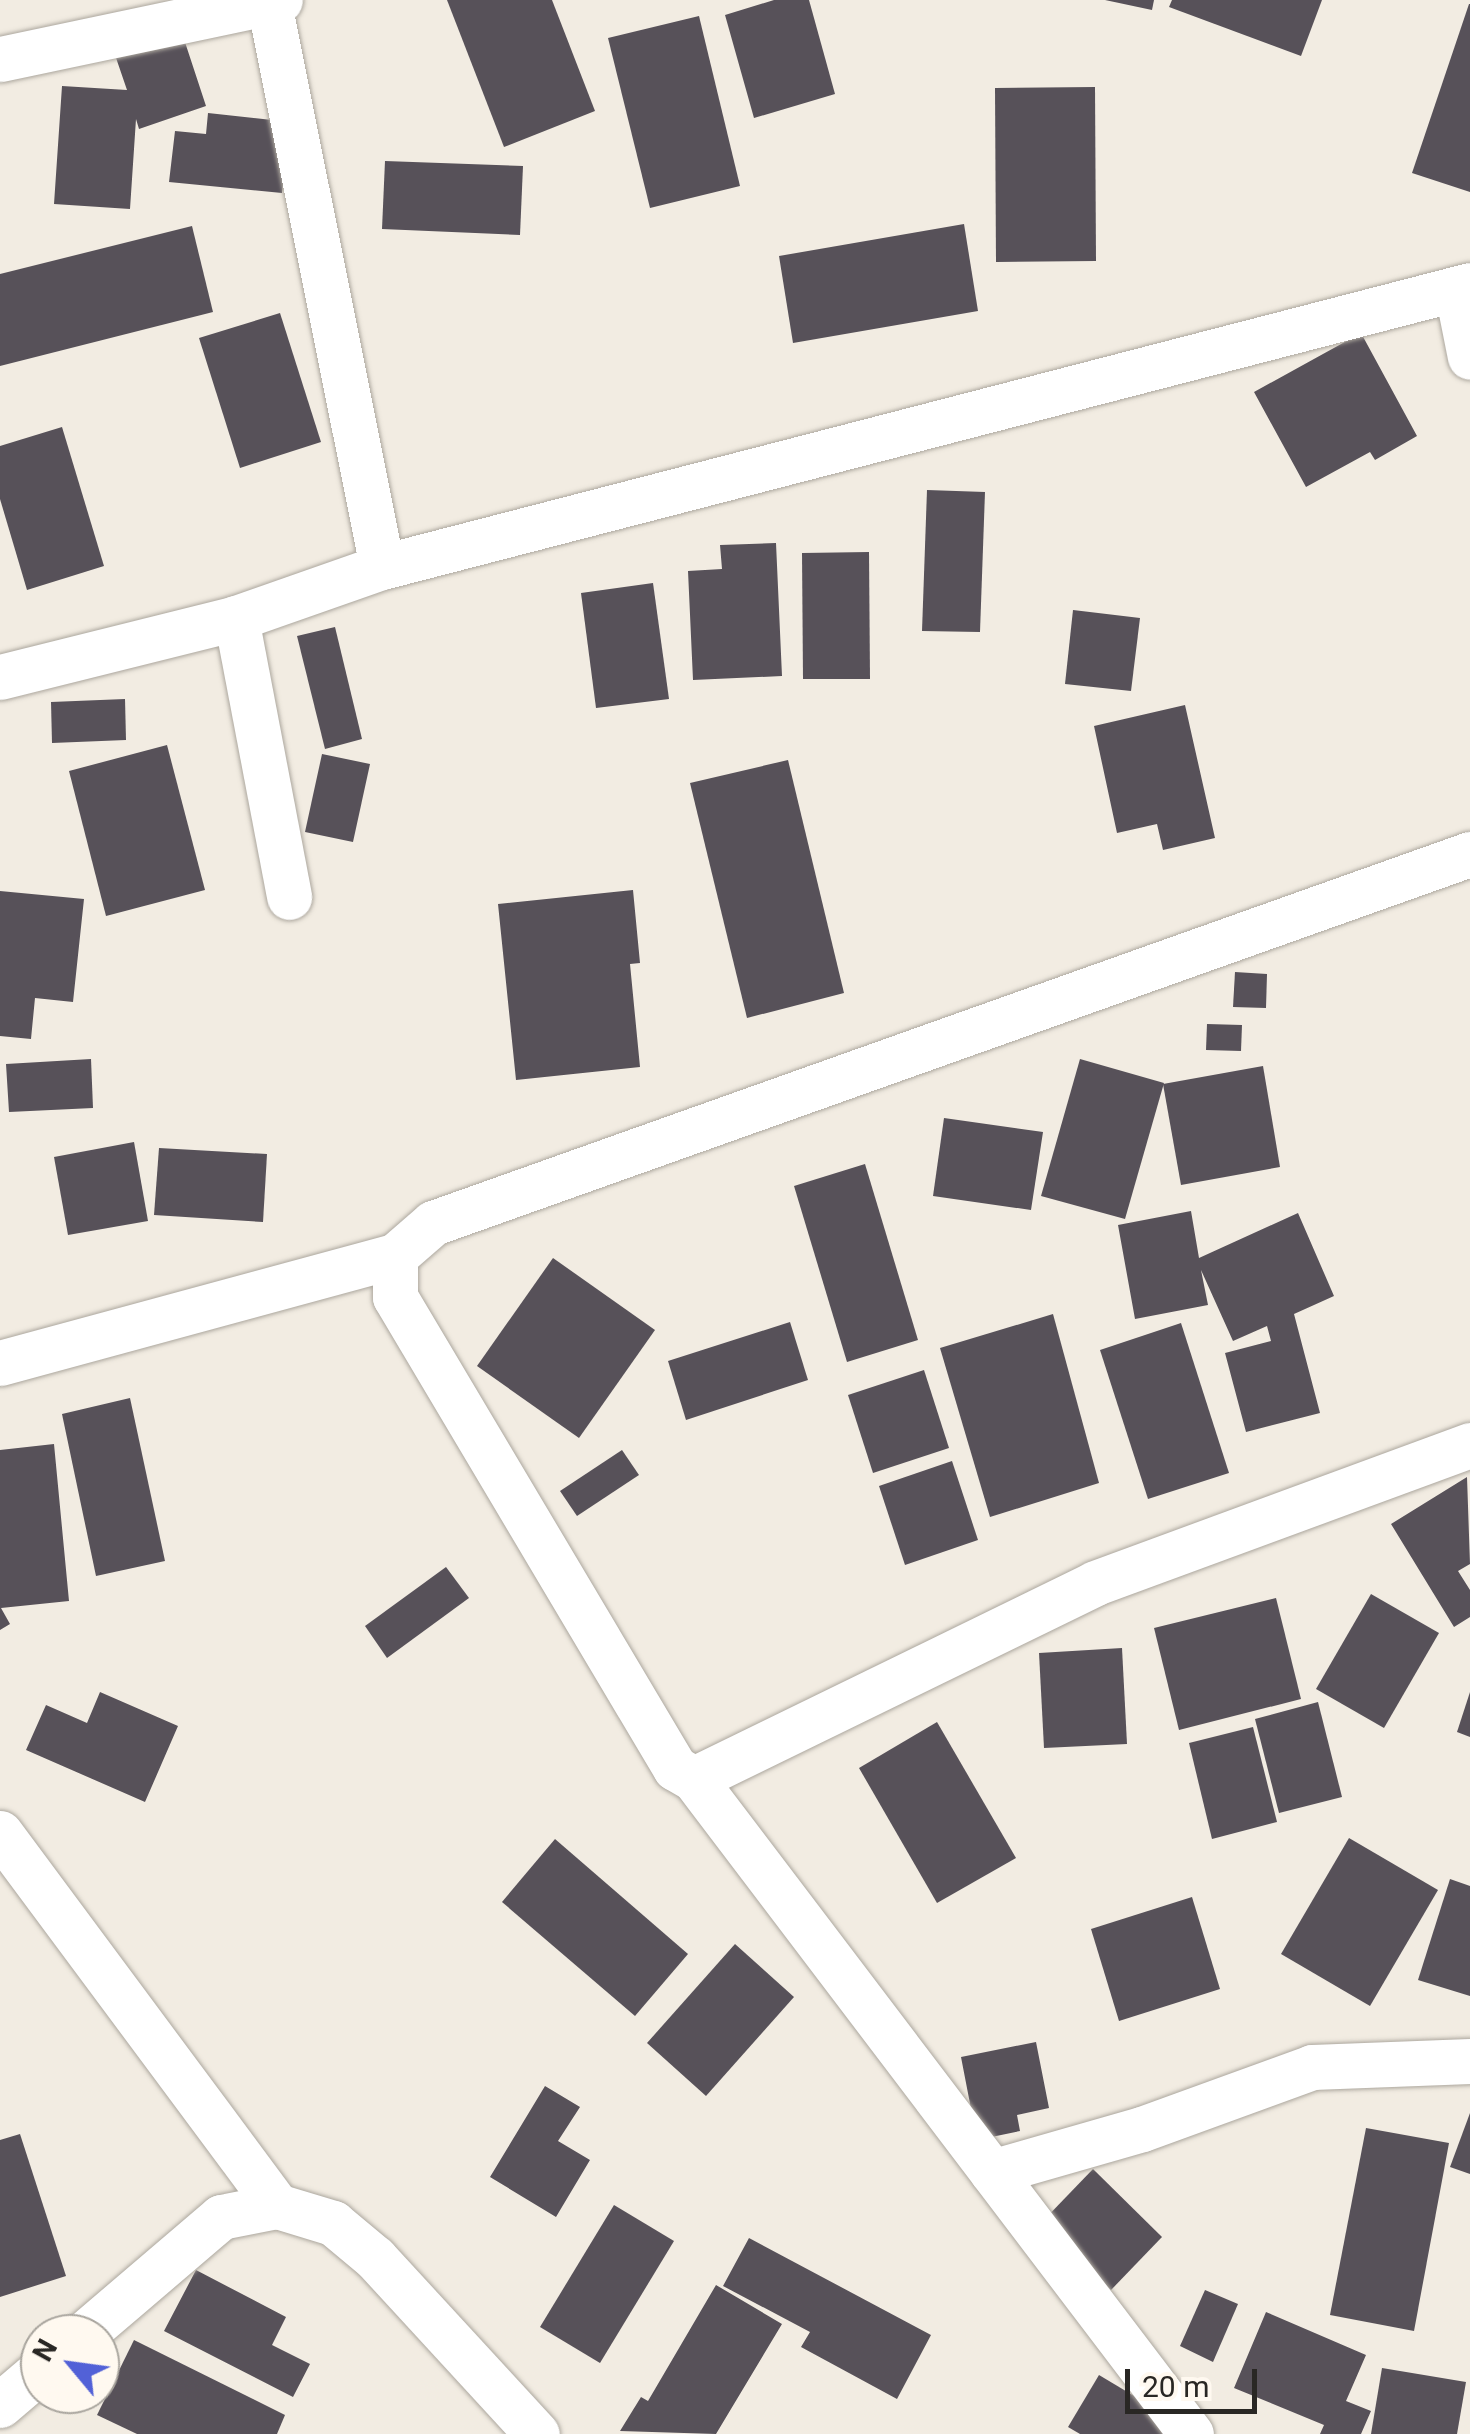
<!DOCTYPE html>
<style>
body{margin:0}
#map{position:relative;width:1470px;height:2434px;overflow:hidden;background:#f2ece2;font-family:Roboto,sans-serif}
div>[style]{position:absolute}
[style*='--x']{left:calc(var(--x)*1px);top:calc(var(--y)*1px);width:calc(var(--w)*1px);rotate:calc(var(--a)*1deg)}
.building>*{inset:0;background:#575159}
.roads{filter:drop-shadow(0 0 2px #aca79e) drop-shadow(0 0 2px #aca79e)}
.minor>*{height:45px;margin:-22.5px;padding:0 22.5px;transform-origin:22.5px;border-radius:22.5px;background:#fff}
span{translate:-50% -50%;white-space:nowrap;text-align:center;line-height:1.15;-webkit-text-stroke:10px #fff9f0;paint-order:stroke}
.north{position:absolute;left:20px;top:2314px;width:100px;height:100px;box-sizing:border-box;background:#fff9f0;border:2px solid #a9a59e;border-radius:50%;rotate:299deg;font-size:28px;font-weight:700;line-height:40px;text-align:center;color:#292724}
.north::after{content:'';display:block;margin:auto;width:35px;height:45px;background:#5261d7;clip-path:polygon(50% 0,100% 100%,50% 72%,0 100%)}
.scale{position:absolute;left:1125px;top:2369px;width:132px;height:45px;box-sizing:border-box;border:5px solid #292724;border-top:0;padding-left:12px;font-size:30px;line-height:35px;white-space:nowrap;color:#292724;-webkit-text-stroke:8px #fff9f0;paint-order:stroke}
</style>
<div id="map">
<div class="building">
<i style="clip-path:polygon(447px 0,552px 0,595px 111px,504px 147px)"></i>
<i style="clip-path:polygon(774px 0,809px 0,835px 94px,754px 118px,725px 15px)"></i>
<i style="clip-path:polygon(1105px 0,1154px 0,1152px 10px)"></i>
<i style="clip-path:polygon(1172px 0,1322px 0,1301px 56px,1169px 7px)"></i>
<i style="clip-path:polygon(1469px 4px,1470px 4px,1470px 192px,1412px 173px)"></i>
<i style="clip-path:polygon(699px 16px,740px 186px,650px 208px,608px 38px)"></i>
<i style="clip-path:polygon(181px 30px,206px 106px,139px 129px,136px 119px,130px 209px,54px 204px,62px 86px,127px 90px,114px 52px)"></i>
<i style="clip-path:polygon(1095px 87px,1096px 261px,996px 262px,995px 88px)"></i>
<i style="clip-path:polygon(208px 113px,290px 122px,282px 193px,169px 182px,175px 131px,206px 134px)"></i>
<i style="clip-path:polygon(385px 161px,523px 166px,520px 235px,382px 229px)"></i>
<i style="clip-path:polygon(964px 224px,978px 311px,793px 343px,779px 256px)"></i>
<i style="clip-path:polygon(192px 226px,213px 312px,0 366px,0 274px)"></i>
<i style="clip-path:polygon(280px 313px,321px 442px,240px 468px,199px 338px)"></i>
<i style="clip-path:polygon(1361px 333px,1417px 436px,1375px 460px,1370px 452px,1306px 487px,1254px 392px)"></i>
<i style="clip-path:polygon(62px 427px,104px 566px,27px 590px,0 499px,0 446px)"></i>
<i style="clip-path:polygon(927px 490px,985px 492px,980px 632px,922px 631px)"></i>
<i style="clip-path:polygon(776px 543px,782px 676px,693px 680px,688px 571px,722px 569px,720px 545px)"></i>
<i style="clip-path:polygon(869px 552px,870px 679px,803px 679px,802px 553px)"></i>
<i style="clip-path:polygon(653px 583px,669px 699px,596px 708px,581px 593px)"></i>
<i style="clip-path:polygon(1073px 610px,1140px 618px,1131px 691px,1065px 684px)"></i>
<i style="clip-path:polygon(335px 627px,362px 739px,325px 749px,297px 636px)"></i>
<i style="clip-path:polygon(125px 699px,126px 740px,52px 743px,51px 702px)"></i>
<i style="clip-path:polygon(1185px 705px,1215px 838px,1163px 850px,1157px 824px,1117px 833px,1094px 726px)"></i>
<i style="clip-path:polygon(167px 745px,205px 890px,106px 916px,69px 771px)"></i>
<i style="clip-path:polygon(322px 754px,370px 764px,353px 842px,305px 832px)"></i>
<i style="clip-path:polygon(788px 760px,844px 993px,747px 1018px,690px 783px)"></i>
<i style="clip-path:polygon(633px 890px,640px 963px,630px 964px,640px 1067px,516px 1080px,498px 904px)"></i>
<i style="clip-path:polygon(0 891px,84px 899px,73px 1002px,35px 998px,31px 1039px,0 1036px)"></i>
<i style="clip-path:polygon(1235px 972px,1267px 974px,1266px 1008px,1233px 1007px)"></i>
<i style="clip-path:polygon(1207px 1024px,1242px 1025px,1241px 1051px,1206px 1050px)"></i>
<i style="clip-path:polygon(91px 1059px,93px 1108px,9px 1112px,6px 1064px)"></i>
<i style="clip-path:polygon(1080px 1059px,1164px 1083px,1125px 1219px,1041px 1196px)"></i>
<i style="clip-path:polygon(1263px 1066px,1280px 1167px,1181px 1185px,1163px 1084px)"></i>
<i style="clip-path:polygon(944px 1118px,1043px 1132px,1031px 1210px,933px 1196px)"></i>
<i style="clip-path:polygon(134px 1142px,148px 1221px,68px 1235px,54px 1157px)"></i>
<i style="clip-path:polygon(159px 1148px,267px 1154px,263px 1222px,154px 1215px)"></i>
<i style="clip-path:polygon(865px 1164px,918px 1340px,847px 1362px,794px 1186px)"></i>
<i style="clip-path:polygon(1191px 1211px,1199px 1258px,1298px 1213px,1334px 1296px,1294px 1314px,1320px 1413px,1246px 1432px,1225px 1353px,1271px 1341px,1267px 1326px,1233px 1341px,1201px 1270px,1208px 1305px,1135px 1319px,1118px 1225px)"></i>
<i style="clip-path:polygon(553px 1258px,655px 1330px,579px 1438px,477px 1366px)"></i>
<i style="clip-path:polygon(1053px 1314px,1099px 1483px,990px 1517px,940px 1348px)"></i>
<i style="clip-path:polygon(790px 1322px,808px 1380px,686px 1420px,668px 1361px)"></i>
<i style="clip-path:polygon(1181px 1323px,1229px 1473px,1148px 1499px,1100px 1350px)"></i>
<i style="clip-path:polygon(924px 1370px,949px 1448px,873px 1473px,848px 1395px)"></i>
<i style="clip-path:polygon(130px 1398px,165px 1561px,96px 1576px,62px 1414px)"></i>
<i style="clip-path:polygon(54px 1444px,69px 1601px,1px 1608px,10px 1624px,0 1630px,0 1450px)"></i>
<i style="clip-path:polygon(622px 1450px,639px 1475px,577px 1516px,560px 1491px)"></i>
<i style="clip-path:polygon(952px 1461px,978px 1540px,905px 1565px,879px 1486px)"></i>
<i style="clip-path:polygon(1467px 1477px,1470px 1564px,1458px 1571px,1470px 1590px,1470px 1617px,1454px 1627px,1391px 1524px)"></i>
<i style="clip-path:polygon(446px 1567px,469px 1598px,387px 1658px,365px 1626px)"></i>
<i style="clip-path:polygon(1371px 1594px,1439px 1633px,1384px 1728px,1316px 1689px)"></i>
<i style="clip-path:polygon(1276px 1598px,1301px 1699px,1179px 1730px,1154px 1628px)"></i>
<i style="clip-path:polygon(1122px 1648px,1127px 1744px,1044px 1748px,1039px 1653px)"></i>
<i style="clip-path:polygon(100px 1692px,178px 1726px,145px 1802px,26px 1750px,46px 1705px,87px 1723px)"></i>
<i style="clip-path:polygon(1470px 1692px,1470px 1737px,1457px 1732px)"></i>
<i style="clip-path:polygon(1318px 1702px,1342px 1797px,1279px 1813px,1255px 1719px)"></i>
<i style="clip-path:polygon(937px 1722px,1016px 1858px,937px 1903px,859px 1768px)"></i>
<i style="clip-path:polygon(1253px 1727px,1277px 1822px,1212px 1839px,1189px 1743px)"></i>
<i style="clip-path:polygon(1349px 1838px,1438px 1890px,1370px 2006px,1281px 1954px)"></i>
<i style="clip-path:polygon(555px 1839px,688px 1954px,635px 2016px,502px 1902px)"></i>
<i style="clip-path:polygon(1450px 1879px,1470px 1886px,1470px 1996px,1418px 1980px)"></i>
<i style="clip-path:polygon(1192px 1897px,1220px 1989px,1119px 2021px,1091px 1929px)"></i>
<i style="clip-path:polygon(735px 1944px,794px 1997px,706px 2096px,647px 2043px)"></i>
<i style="clip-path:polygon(1036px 2042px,1049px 2108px,1017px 2115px,1020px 2131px,977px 2140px,961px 2057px)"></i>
<i style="clip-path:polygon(545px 2086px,580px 2107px,558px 2141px,590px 2160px,556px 2217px,490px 2177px)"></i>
<i style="clip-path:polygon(1470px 2113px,1470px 2174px,1450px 2167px)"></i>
<i style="clip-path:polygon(1366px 2128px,1449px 2143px,1414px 2331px,1330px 2315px)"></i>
<i style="clip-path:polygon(20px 2134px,66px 2276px,0 2297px,0 2140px)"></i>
<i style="clip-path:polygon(1093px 2169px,1162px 2237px,1111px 2290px,1041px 2223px)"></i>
<i style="clip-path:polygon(614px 2205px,674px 2241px,600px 2363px,540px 2327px)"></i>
<i style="clip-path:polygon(749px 2238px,931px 2335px,897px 2399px,801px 2347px,810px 2332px,723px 2286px)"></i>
<i style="clip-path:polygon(196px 2270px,286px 2317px,272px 2345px,310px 2364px,293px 2397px,164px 2331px)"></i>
<i style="clip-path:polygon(716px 2285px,782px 2324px,716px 2434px,620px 2431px,641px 2397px,648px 2401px)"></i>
<i style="clip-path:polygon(1205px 2290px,1238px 2304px,1213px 2362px,1180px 2346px)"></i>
<i style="clip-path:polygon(1266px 2312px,1366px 2355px,1346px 2401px,1371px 2411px,1361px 2434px,1320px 2434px,1324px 2425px,1234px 2388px)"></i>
<i style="clip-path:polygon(134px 2340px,285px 2415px,277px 2434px,137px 2434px,97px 2415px)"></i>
<i style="clip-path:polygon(1382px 2368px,1466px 2382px,1457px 2434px,1371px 2434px)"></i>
<i style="clip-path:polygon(1099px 2375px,1176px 2421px,1168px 2434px,1080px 2434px,1068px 2427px)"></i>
</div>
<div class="roads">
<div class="minor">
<i style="--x:269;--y:3;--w:575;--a:78.67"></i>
<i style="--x:0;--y:59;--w:286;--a:-11.9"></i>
<i style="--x:1457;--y:292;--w:66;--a:78.7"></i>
<i style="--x:236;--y:618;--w:284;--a:79.2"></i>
<i style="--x:0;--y:677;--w:243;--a:-14"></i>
<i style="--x:236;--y:618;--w:155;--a:-19.3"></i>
<i style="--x:382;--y:567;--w:1124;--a:-14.53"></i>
<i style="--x:395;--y:1256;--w:41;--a:90"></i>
<i style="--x:395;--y:1297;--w:548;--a:59.27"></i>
<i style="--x:675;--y:1768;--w:22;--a:30"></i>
<i style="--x:694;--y:1779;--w:822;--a:52.81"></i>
<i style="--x:0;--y:1363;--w:409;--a:-15.2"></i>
<i style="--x:395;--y:1256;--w:50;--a:-41"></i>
<i style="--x:433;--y:1223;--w:1101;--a:-19.59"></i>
<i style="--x:694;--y:1779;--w:446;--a:-26"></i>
<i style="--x:1095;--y:1583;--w:400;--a:-20.2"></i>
<i style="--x:0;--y:1833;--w:465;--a:53.4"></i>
<i style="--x:992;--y:2172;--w:156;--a:-16"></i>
<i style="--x:1142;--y:2129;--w:181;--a:-20"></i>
<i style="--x:1312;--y:2067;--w:158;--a:-2.2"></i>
<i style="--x:84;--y:2334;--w:180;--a:-40.5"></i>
<i style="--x:221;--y:2217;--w:57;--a:-11.1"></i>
<i style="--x:277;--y:2206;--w:59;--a:16.9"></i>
<i style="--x:333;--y:2223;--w:55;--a:39.8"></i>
<i style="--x:375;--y:2258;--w:239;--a:47.4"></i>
<i style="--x:0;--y:2405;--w:52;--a:-40.4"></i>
</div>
</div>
<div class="north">N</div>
<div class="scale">20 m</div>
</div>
